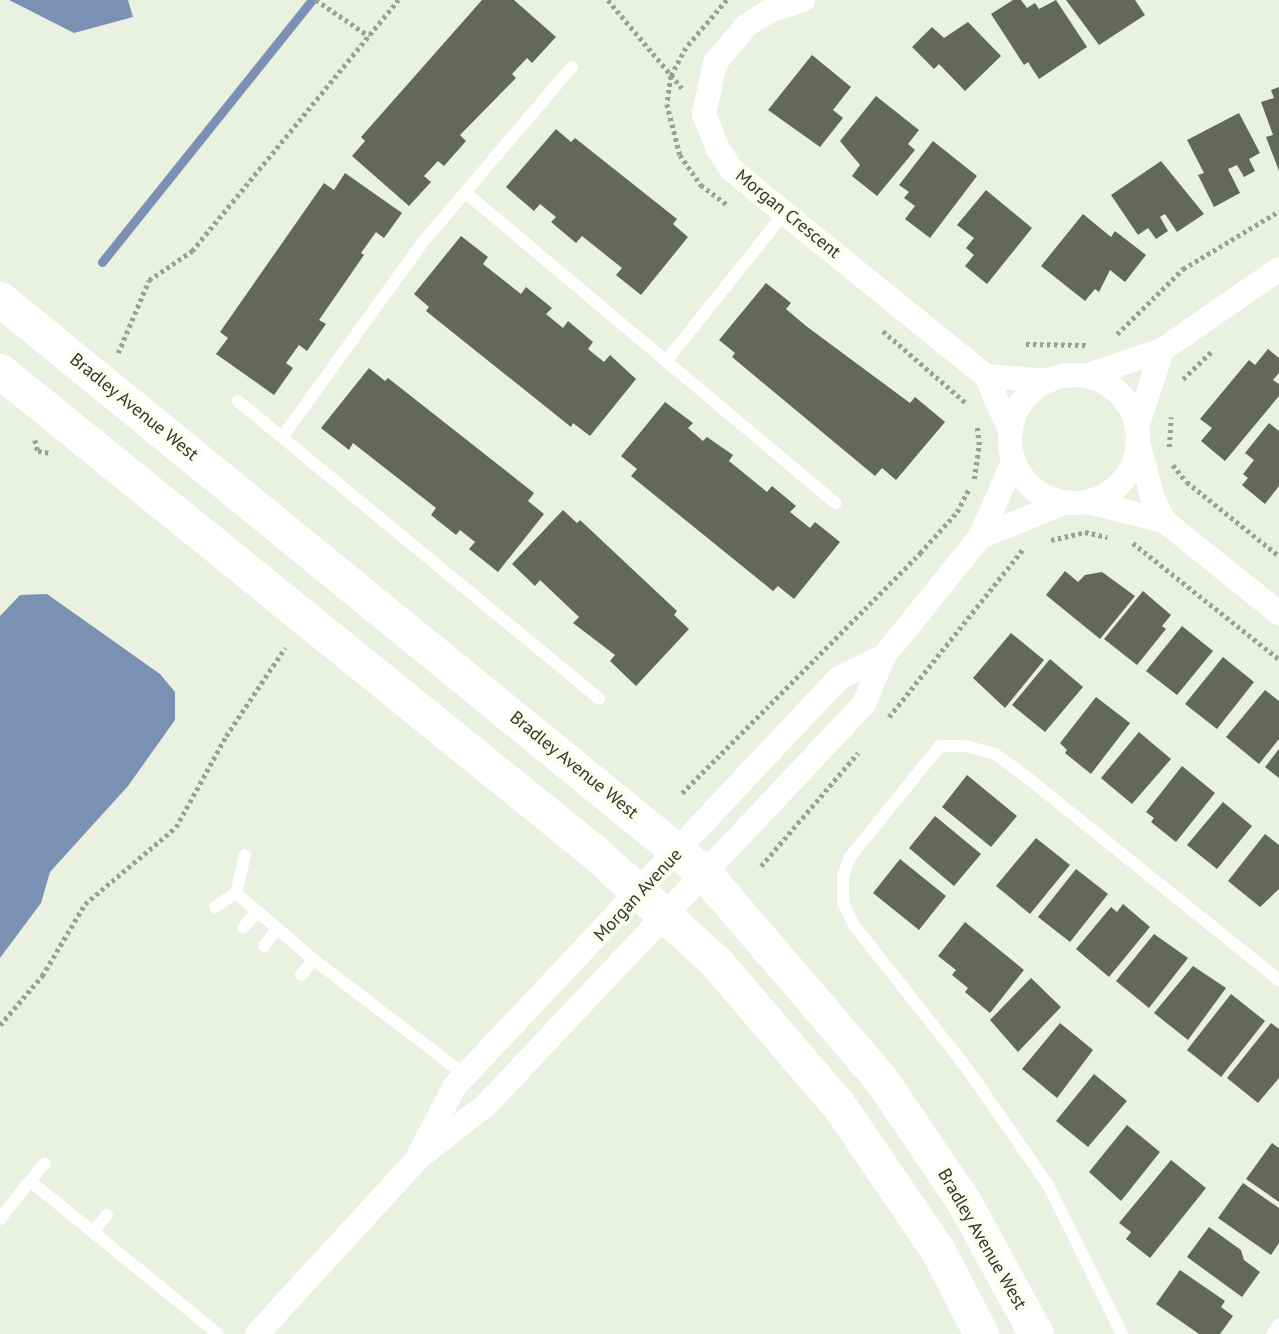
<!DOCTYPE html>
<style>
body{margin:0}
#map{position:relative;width:1279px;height:1334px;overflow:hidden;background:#ebf1e0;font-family:"PT Sans",sans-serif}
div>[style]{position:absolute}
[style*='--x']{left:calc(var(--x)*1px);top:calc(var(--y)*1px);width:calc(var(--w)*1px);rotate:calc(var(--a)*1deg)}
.water>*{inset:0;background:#7b91b4}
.stream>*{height:9px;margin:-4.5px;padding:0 4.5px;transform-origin:4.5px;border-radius:4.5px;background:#7b91b4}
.building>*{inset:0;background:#64685a}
.path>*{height:4.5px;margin-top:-2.25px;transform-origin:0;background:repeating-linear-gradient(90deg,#9ca093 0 3.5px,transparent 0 7px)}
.service>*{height:12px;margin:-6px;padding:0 6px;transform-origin:6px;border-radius:6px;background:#fff}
.minor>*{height:24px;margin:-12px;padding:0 12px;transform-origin:12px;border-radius:12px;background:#fff}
.minor>.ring{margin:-12px;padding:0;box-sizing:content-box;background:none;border:24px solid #fff;border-radius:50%}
.secondary>*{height:35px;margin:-17.5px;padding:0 17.5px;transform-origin:17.5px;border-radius:17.5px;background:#fff}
span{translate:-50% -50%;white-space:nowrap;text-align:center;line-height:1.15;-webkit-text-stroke:7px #f9feed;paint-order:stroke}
.street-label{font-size:18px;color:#33352e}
</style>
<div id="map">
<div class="water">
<i style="clip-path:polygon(9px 0,128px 0,133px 17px,74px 33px)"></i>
<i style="clip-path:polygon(47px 594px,160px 674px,175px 692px,175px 720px,128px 786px,50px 872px,41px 903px,0 958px,0 616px,20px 595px)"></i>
</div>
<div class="stream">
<i style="--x:102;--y:262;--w:336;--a:-51.3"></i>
</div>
<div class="building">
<i style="clip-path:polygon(482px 0,514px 0,556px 37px,532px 63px,527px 58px,512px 74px,516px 78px,460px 135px,466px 141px,444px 166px,438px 161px,424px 176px,431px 182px,409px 206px,352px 156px,365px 141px,361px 137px)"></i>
<i style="clip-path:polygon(1013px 0,1021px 0,1027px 8px,1035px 3px,1039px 9px,1056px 0,1087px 47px,1039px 79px,1028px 62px,1024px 65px,991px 14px)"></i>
<i style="clip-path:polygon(1066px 0,1135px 0,1145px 15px,1099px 45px)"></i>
<i style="clip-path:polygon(968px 22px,1001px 56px,965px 91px,939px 64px,934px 69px,912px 47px,932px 27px,944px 38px)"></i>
<i style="clip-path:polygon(812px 55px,851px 87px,833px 110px,843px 118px,820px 147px,768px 110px)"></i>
<i style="clip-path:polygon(1279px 87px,1279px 171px,1266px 137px,1273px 135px,1261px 102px,1274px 98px,1271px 90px)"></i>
<i style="clip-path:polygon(876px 96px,919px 130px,908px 144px,915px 150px,877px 196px,852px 176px,860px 165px,840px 141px)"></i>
<i style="clip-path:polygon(1239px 113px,1260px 153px,1249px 159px,1255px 171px,1244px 177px,1237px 165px,1228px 169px,1240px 193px,1214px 207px,1198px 175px,1204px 173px,1187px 140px)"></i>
<i style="clip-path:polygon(556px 129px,571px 142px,575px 138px,677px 219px,673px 224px,688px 237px,641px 295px,616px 275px,622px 268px,582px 236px,576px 243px,551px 222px,556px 217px,540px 204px,534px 211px,506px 187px)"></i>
<i style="clip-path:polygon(933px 141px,977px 176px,930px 238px,905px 219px,915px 206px,904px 198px,909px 192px,899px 185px)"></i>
<i style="clip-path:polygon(1161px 161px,1204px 214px,1177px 232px,1165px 214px,1160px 217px,1168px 231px,1156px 239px,1148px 228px,1138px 235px,1111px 195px)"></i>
<i style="clip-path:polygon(345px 173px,402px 213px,384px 238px,376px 232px,361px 253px,364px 255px,319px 320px,326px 324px,307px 351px,299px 345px,286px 363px,293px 368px,274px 395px,216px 354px,228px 338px,220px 332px,324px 183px,334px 190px)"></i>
<i style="clip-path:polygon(986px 190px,1032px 228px,987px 284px,965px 266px,974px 255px,966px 248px,974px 238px,957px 225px)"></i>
<i style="clip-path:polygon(1083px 214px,1111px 237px,1115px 231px,1146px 255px,1125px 282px,1110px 270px,1099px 292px,1095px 289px,1085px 301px,1041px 266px)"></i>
<i style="clip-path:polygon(461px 236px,488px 257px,483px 264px,521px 294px,526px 287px,552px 308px,546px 314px,563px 328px,568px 321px,593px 342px,588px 349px,604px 362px,610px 355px,636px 379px,590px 436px,573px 423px,571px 427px,426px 311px,429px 307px,414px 294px)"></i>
<i style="clip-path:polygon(766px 283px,791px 303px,786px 309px,806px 326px,910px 403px,915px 397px,945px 422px,896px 480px,882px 468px,875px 476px,732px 357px,735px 353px,719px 340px)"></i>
<i style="clip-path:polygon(1268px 349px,1279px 358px,1279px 373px,1273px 380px,1279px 384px,1279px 396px,1225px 461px,1201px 441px,1212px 428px,1200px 419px,1249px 360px,1255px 365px)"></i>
<i style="clip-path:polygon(369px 368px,385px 381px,388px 378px,534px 493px,528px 501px,544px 514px,498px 572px,469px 549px,475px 542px,460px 530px,456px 535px,431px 515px,436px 508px,353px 443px,349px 450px,321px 428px)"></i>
<i style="clip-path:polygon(665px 402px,693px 423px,688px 428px,703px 441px,707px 437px,733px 455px,729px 461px,767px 492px,772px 486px,796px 506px,790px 512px,810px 528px,815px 522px,840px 542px,794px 599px,778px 586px,773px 591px,631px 476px,637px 469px,621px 456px)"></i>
<i style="clip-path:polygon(1269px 423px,1279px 431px,1279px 486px,1265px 504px,1242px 485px,1248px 478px,1243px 474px,1254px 460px,1245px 453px)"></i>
<i style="clip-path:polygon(563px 510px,577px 523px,580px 520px,677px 611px,674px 615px,689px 629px,636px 686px,610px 661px,615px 655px,573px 623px,579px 617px,540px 580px,535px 586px,512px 564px)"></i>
<i style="clip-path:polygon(1065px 571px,1078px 582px,1085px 575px,1102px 572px,1135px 596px,1100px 639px,1046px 595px)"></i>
<i style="clip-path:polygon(1143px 591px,1171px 615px,1162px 626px,1166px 629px,1137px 665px,1104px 639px)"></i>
<i style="clip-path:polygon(1182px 626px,1213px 651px,1177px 695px,1146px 671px)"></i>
<i style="clip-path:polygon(1011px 633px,1044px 660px,1005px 708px,973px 678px)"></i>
<i style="clip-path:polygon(1223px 657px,1254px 682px,1217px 729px,1185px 704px)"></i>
<i style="clip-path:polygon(1050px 659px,1083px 687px,1045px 732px,1012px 705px)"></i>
<i style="clip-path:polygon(1265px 690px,1279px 701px,1279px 739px,1259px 764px,1226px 737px)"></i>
<i style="clip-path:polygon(1096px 697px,1130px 723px,1091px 774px,1065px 753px,1067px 750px,1060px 743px)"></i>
<i style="clip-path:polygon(1139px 732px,1171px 759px,1132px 804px,1101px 778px)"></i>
<i style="clip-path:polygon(1279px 749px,1279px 778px,1265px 767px)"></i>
<i style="clip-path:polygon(1182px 766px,1215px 793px,1176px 842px,1151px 822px,1154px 818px,1146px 812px)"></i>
<i style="clip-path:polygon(967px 775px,1017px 816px,991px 847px,942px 807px)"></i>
<i style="clip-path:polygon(1223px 802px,1252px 826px,1217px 869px,1187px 845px)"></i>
<i style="clip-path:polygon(935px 816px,981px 854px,954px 886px,909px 848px)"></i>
<i style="clip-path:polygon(1265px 834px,1279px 845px,1279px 889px,1260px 907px,1228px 881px)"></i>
<i style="clip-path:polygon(1036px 838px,1070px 865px,1030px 914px,996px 886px)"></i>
<i style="clip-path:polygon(900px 859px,946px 896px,919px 930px,873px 893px)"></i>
<i style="clip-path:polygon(1076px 869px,1108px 894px,1070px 942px,1038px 917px)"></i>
<i style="clip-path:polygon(1123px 904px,1150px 927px,1109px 977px,1076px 949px,1111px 907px,1117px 912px)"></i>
<i style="clip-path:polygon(965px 922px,1024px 970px,990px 1013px,965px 992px,968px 988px,952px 975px,956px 970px,938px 956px)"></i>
<i style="clip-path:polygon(1154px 934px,1188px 958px,1149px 1008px,1116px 981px)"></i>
<i style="clip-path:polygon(1193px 966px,1226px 988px,1188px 1040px,1154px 1013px)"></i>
<i style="clip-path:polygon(1031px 978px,1061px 1007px,1018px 1052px,990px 1020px)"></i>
<i style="clip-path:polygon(1231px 994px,1265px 1021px,1221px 1077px,1187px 1050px)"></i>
<i style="clip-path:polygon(1060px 1023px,1093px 1050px,1057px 1098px,1022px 1069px)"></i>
<i style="clip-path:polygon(1271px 1023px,1279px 1029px,1279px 1078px,1258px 1103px,1227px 1078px)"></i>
<i style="clip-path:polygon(1094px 1074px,1127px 1101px,1088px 1147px,1056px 1121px)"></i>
<i style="clip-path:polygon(1127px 1125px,1160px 1152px,1121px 1201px,1089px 1172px)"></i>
<i style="clip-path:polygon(1272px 1143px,1279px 1148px,1279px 1202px,1246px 1179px)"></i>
<i style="clip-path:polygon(1171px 1160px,1206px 1188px,1150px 1258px,1126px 1239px,1131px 1232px,1119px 1223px)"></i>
<i style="clip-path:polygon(1243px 1183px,1279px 1208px,1279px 1243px,1271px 1255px,1218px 1218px)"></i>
<i style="clip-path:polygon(1209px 1227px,1241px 1250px,1244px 1260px,1260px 1272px,1242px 1297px,1187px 1257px)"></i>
<i style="clip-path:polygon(1180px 1270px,1225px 1301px,1221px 1307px,1233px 1316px,1220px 1334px,1199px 1334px,1156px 1304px)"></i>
</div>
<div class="path">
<i style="--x:316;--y:0;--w:64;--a:34.2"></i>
<i style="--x:608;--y:0;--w:115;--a:49.9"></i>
<i style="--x:727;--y:0;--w:63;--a:130.5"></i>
<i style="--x:686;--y:48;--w:32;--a:118"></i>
<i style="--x:671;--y:76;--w:28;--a:98"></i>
<i style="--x:667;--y:104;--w:53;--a:75.7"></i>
<i style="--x:680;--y:155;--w:37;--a:55"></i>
<i style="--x:701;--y:185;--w:35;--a:37"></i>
<i style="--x:883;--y:331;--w:110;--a:40.9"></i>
<i style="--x:1117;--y:334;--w:93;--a:-44.6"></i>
<i style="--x:1183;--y:269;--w:112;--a:-31.1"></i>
<i style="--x:1026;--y:344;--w:61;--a:0.9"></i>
<i style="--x:118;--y:353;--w:79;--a:-67"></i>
<i style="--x:149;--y:280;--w:52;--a:-34"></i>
<i style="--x:192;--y:251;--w:325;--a:-50.6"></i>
<i style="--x:1183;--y:379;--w:40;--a:-44"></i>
<i style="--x:35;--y:440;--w:11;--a:75"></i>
<i style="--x:38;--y:451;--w:12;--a:9"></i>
<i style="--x:1169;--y:447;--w:30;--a:-86"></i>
<i style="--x:1173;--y:465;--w:22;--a:51"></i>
<i style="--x:1187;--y:482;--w:118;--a:38.8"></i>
<i style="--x:974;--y:479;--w:34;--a:-82"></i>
<i style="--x:979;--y:445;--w:19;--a:-96"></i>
<i style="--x:1051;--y:540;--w:35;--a:-13"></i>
<i style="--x:1085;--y:532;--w:23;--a:13"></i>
<i style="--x:1133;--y:543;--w:186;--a:38.5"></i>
<i style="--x:889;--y:717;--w:215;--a:-51.4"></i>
<i style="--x:682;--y:793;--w:338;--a:-45.2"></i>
<i style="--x:920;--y:553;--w:55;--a:-47.9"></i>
<i style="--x:957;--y:512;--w:25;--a:-63"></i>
<i style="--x:761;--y:866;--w:149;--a:-49.4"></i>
<i style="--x:0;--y:1025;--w:65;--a:-49.4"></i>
<i style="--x:42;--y:976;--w:84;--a:-59.2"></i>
<i style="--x:85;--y:904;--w:119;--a:-40.2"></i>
<i style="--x:176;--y:827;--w:104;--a:-61.2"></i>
<i style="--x:226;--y:736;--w:106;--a:-56.2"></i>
</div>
<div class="service">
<i style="--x:467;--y:194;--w:481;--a:40"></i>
<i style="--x:666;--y:361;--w:192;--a:-51.3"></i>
<i style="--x:238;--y:401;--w:468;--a:39.5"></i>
<i style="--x:283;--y:436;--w:238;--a:-54.2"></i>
<i style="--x:422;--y:243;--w:231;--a:-49.6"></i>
<i style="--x:245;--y:855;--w:39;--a:103"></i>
<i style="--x:236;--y:893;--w:103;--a:40.7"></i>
<i style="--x:314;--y:960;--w:190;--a:37.3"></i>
<i style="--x:215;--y:907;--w:25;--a:-34"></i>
<i style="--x:243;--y:928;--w:21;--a:-49"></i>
<i style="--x:264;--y:946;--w:22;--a:-54"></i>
<i style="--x:301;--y:975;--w:20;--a:-49"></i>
<i style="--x:30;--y:1181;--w:23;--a:-50"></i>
<i style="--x:0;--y:1219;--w:48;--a:-51.7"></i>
<i style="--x:30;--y:1181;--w:242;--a:39.1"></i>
<i style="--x:93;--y:1232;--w:22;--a:-51"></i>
<i style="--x:1122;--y:1334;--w:166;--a:-116.4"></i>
<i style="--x:1048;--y:1185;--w:144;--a:-124.8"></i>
<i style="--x:966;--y:1067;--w:181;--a:-128.3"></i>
<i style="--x:854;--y:925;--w:25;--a:-116"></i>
<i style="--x:843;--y:902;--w:26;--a:-90"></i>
<i style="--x:843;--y:876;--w:20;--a:-70"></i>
<i style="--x:850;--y:857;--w:143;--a:-51"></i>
<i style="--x:940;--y:746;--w:25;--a:0"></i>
<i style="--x:965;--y:746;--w:31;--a:15"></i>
<i style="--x:995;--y:754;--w:36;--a:36"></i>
<i style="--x:1024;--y:775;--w:327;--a:38.8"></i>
<i style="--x:1272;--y:1334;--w:12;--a:-55"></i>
</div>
<div class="minor">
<i style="--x:803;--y:0;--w:36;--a:162"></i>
<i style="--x:769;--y:11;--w:27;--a:147"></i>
<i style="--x:746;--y:26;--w:48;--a:130"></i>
<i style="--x:715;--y:63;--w:52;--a:102.2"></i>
<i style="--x:704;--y:114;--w:35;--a:68"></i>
<i style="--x:717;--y:147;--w:25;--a:58"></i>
<i style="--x:730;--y:168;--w:34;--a:40"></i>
<i style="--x:756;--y:190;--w:296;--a:39"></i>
<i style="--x:986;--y:376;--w:62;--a:66.3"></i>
<i class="ring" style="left:1010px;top:375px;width:104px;height:104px"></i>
<i style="--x:986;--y:376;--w:63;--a:4.5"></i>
<i style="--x:1085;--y:376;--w:81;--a:-18.7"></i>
<i style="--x:1162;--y:350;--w:142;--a:-34.7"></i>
<i style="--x:1137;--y:427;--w:81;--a:-72"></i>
<i style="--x:1139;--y:446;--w:52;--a:75.4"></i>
<i style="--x:1152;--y:496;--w:28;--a:64"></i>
<i style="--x:1089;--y:502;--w:77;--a:14.2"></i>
<i style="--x:1164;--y:521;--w:147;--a:38.7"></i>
<i style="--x:980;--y:537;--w:91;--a:-22"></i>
<i style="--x:420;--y:1153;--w:74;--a:-62.7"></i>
<i style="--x:454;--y:1087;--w:562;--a:-46.73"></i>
<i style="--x:839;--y:678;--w:50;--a:-26.1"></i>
<i style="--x:257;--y:1334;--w:239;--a:-47.5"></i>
<i style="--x:418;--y:1158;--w:88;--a:-38"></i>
<i style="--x:487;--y:1104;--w:550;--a:-46.7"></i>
<i style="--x:864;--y:704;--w:52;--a:-67.4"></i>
<i style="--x:884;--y:656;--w:153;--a:-51.1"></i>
<i style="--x:980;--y:537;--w:84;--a:-66.2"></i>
</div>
<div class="secondary">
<i style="--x:0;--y:299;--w:910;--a:39.2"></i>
<i style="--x:705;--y:874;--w:269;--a:49.4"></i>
<i style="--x:880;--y:1078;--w:150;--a:55.9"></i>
<i style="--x:964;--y:1202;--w:150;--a:61.4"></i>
<i style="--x:0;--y:371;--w:763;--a:38.99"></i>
<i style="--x:593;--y:851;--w:164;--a:42"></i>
<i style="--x:715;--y:961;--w:192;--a:49.4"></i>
<i style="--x:840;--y:1107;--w:172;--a:55.7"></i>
<i style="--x:937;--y:1249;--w:96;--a:62.6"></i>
</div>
<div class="street-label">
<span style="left:788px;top:214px;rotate:39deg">Morgan Crescent</span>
<span style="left:134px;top:407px;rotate:39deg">Bradley Avenue West</span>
<span style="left:574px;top:765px;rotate:39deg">Bradley Avenue West</span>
<span style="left:638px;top:895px;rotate:-47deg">Morgan Avenue</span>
<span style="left:982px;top:1239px;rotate:60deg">Bradley Avenue West</span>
</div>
</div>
